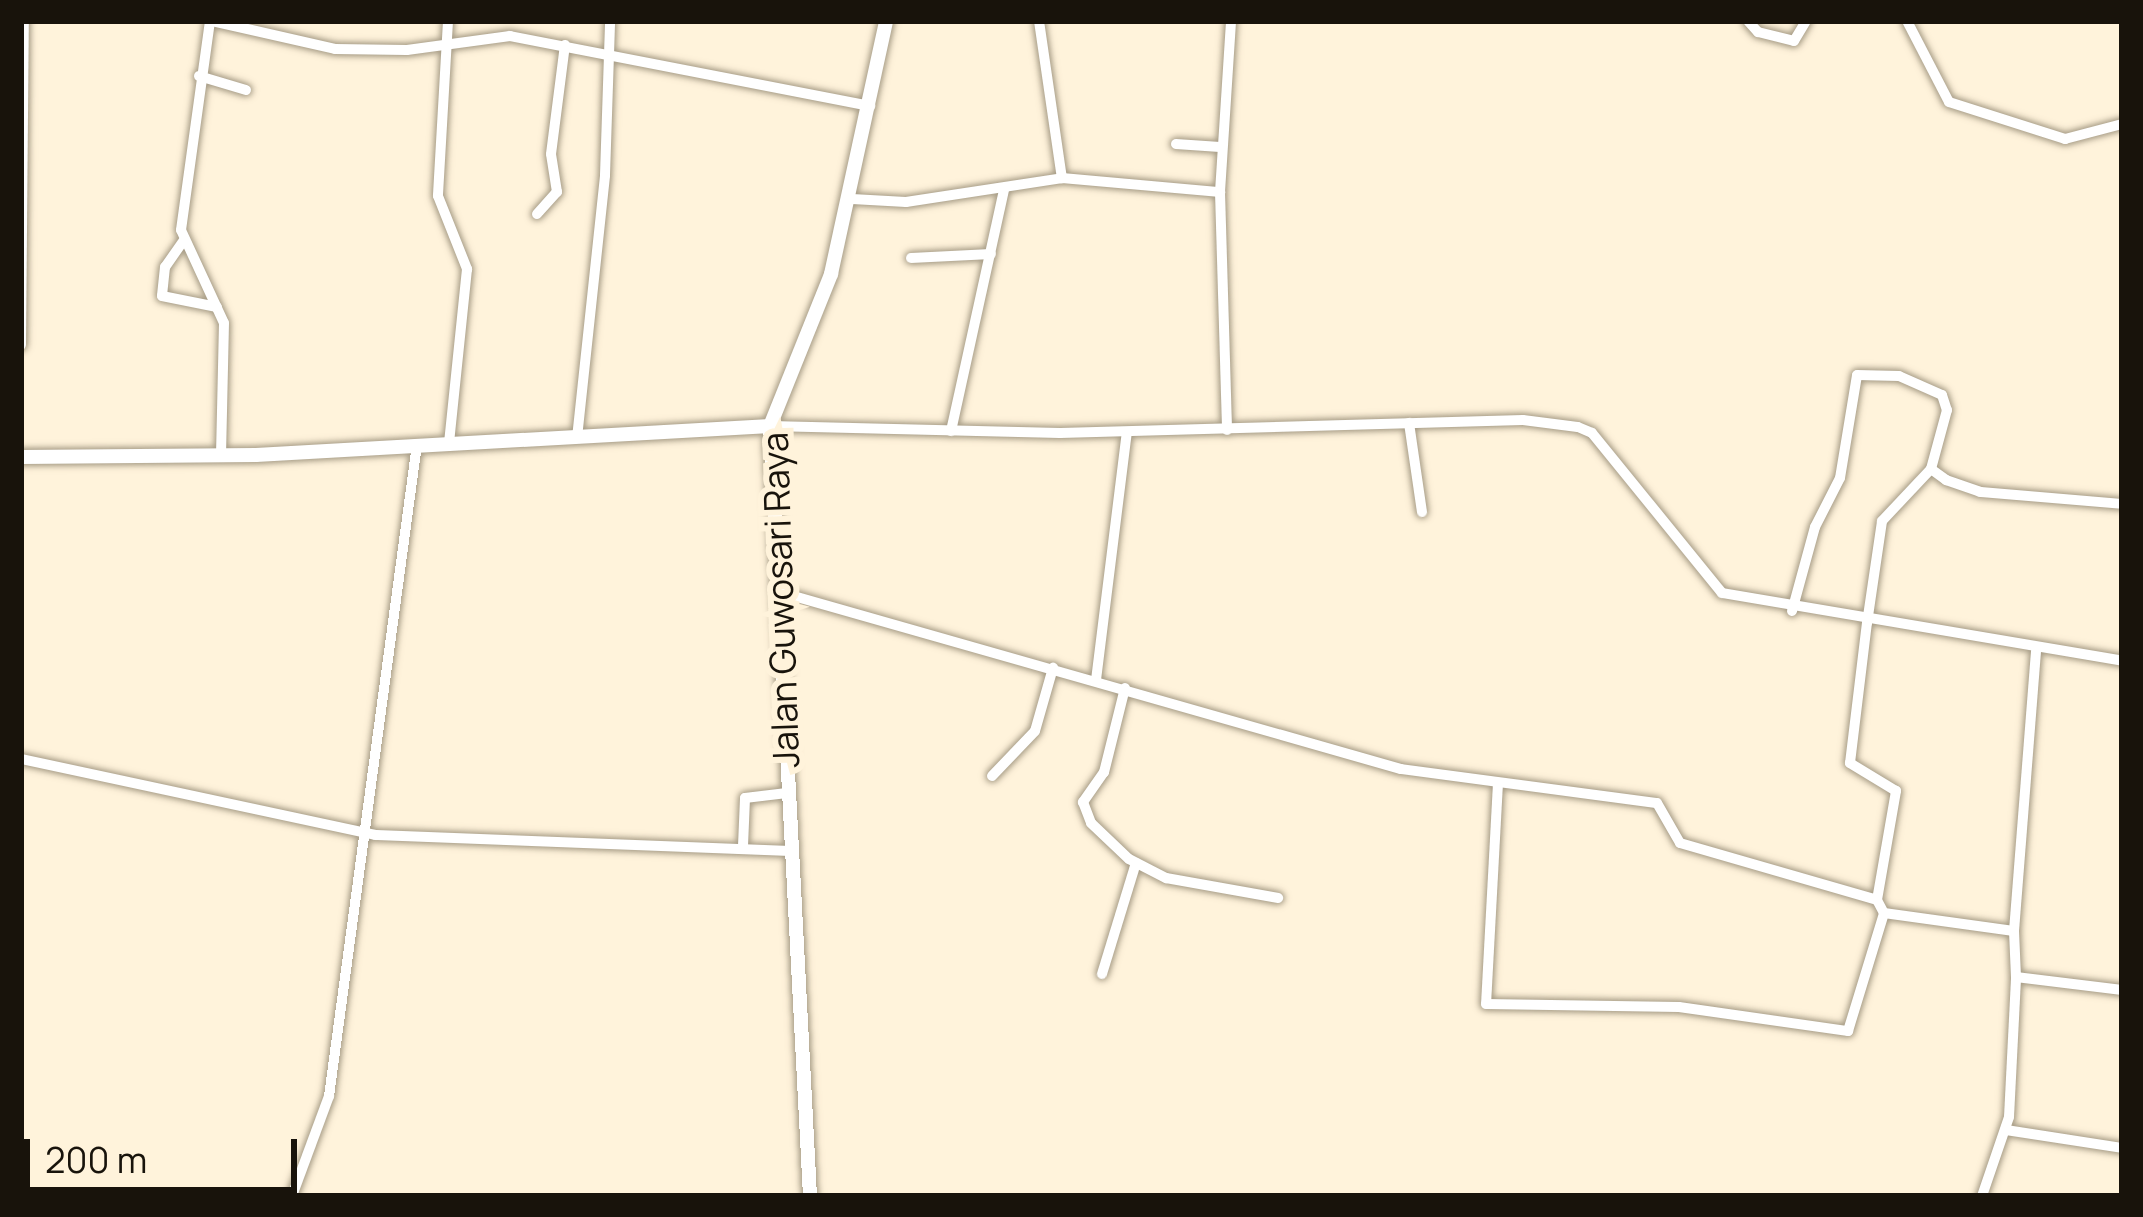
<!DOCTYPE html>
<style>
body{margin:0}
#map{position:relative;width:2143px;height:1217px;overflow:hidden;background:#fff3db;font-family:Manrope,sans-serif}
div>[style]{position:absolute}
[style*='--x']{left:calc(var(--x)*1px);top:calc(var(--y)*1px);width:calc(var(--w)*1px);rotate:calc(var(--a)*1deg)}
.roads{filter:drop-shadow(0 0 3px #a79c86) drop-shadow(0 0 3px #a79c86)}
.street>*{height:10px;margin:-5px;padding:0 5px;transform-origin:5px;border-radius:5px;background:#fff}
.secondary>*{height:14px;margin:-7px;padding:0 7px;transform-origin:7px;border-radius:7px;background:#fff}
span{translate:-50% -50%;white-space:nowrap;text-align:center;line-height:1.15;-webkit-text-stroke:12px #fff3db;paint-order:stroke}
.street-label{font-size:36px;color:#18130b}
.frame{position:absolute;inset:0;border:24px solid #18130b;pointer-events:none}
.scale{position:absolute;left:24px;top:1139px;width:273px;height:54px;box-sizing:border-box;border:6px solid #18130b;border-top:0;padding-left:15px;font-size:36px;line-height:42px;white-space:nowrap;color:#18130b;-webkit-text-stroke:9px #fff3db;paint-order:stroke}
</style>
<div id="map">
<div class="roads">
<div class="street">
<i style="--x:210;--y:21;--w:211;--a:97.9"></i>
<i style="--x:181;--y:230;--w:102;--a:65.2"></i>
<i style="--x:224;--y:323;--w:133;--a:91.3"></i>
<i style="--x:212;--y:21;--w:126;--a:12.8"></i>
<i style="--x:335;--y:49;--w:72;--a:0.8"></i>
<i style="--x:407;--y:50;--w:104;--a:-7.7"></i>
<i style="--x:510;--y:36;--w:367;--a:11"></i>
<i style="--x:448;--y:21;--w:175;--a:93.3"></i>
<i style="--x:438;--y:196;--w:79;--a:68.3"></i>
<i style="--x:467;--y:269;--w:175;--a:95.9"></i>
<i style="--x:1039;--y:21;--w:159;--a:81.7"></i>
<i style="--x:1748;--y:21;--w:15;--a:48"></i>
<i style="--x:1758;--y:32;--w:37;--a:14"></i>
<i style="--x:1794;--y:41;--w:23;--a:-59"></i>
<i style="--x:1907;--y:21;--w:91;--a:62.6"></i>
<i style="--x:1949;--y:102;--w:122;--a:17.7"></i>
<i style="--x:2065;--y:139;--w:59;--a:-14.7"></i>
<i style="--x:199;--y:76;--w:49;--a:16.6"></i>
<i style="--x:1176;--y:144;--w:44;--a:3.9"></i>
<i style="--x:1220;--y:192;--w:171;--a:-86.3"></i>
<i style="--x:852;--y:199;--w:54;--a:3.2"></i>
<i style="--x:906;--y:202;--w:158;--a:-8.7"></i>
<i style="--x:1062;--y:178;--w:159;--a:5.1"></i>
<i style="--x:1220;--y:192;--w:238;--a:88.3"></i>
<i style="--x:537;--y:214;--w:30;--a:-48"></i>
<i style="--x:557;--y:192;--w:38;--a:-99"></i>
<i style="--x:551;--y:154;--w:110;--a:-82.7"></i>
<i style="--x:184;--y:240;--w:33;--a:125"></i>
<i style="--x:165;--y:267;--w:29;--a:96"></i>
<i style="--x:162;--y:296;--w:56;--a:11.3"></i>
<i style="--x:911;--y:258;--w:80;--a:-2.9"></i>
<i style="--x:21;--y:345;--w:324;--a:-89.5"></i>
<i style="--x:1409;--y:423;--w:90;--a:81.7"></i>
<i style="--x:770;--y:426;--w:290;--a:1.4"></i>
<i style="--x:1060;--y:433;--w:463;--a:-1.6"></i>
<i style="--x:1523;--y:420;--w:55;--a:7.3"></i>
<i style="--x:1578;--y:427;--w:15;--a:23"></i>
<i style="--x:1592;--y:433;--w:206;--a:50.9"></i>
<i style="--x:1722;--y:593;--w:406;--a:9.6"></i>
<i style="--x:951;--y:431;--w:247;--a:-77.6"></i>
<i style="--x:577;--y:438;--w:264;--a:-83.9"></i>
<i style="--x:605;--y:175;--w:154;--a:-88.1"></i>
<i style="--x:776;--y:591;--w:650;--a:15.9"></i>
<i style="--x:1401;--y:769;--w:258;--a:7.6"></i>
<i style="--x:1657;--y:803;--w:46;--a:60.1"></i>
<i style="--x:1680;--y:843;--w:205;--a:16.1"></i>
<i style="--x:1877;--y:900;--w:15;--a:62"></i>
<i style="--x:1884;--y:913;--w:131;--a:7.9"></i>
<i style="--x:2014;--y:931;--w:46;--a:87.5"></i>
<i style="--x:2016;--y:977;--w:107;--a:7"></i>
<i style="--x:1792;--y:611;--w:87;--a:-74.7"></i>
<i style="--x:1815;--y:527;--w:55;--a:-63"></i>
<i style="--x:1840;--y:478;--w:104;--a:-80.6"></i>
<i style="--x:1857;--y:375;--w:42;--a:1.4"></i>
<i style="--x:1899;--y:376;--w:47;--a:23.8"></i>
<i style="--x:1942;--y:395;--w:16;--a:72"></i>
<i style="--x:1947;--y:410;--w:61;--a:105.2"></i>
<i style="--x:1931;--y:469;--w:19;--a:36"></i>
<i style="--x:1946;--y:480;--w:36;--a:19"></i>
<i style="--x:1980;--y:492;--w:143;--a:4.8"></i>
<i style="--x:1096;--y:680;--w:250;--a:-82.9"></i>
<i style="--x:1125;--y:688;--w:87;--a:104"></i>
<i style="--x:1104;--y:772;--w:37;--a:125"></i>
<i style="--x:1083;--y:802;--w:22;--a:69"></i>
<i style="--x:1091;--y:823;--w:52;--a:43.5"></i>
<i style="--x:1129;--y:859;--w:42;--a:27.2"></i>
<i style="--x:1166;--y:878;--w:114;--a:10.1"></i>
<i style="--x:21;--y:759;--w:362;--a:12.1"></i>
<i style="--x:375;--y:835;--w:417;--a:2.2"></i>
<i style="--x:992;--y:776;--w:62;--a:-46.3"></i>
<i style="--x:1035;--y:731;--w:66;--a:-74.1"></i>
<i style="--x:1498;--y:783;--w:221;--a:93.1"></i>
<i style="--x:1486;--y:1004;--w:193;--a:0.9"></i>
<i style="--x:1679;--y:1007;--w:171;--a:8.1"></i>
<i style="--x:1848;--y:1031;--w:123;--a:-73"></i>
<i style="--x:743;--y:846;--w:48;--a:-87.6"></i>
<i style="--x:745;--y:798;--w:42;--a:-6.8"></i>
<i style="--x:1877;--y:900;--w:111;--a:-80.1"></i>
<i style="--x:1896;--y:791;--w:54;--a:-148.7"></i>
<i style="--x:1850;--y:763;--w:141;--a:-83.1"></i>
<i style="--x:1867;--y:623;--w:103;--a:-81.6"></i>
<i style="--x:1882;--y:521;--w:71;--a:-46.7"></i>
<i style="--x:2014;--y:931;--w:281;--a:-85.5"></i>
<i style="--x:1102;--y:974;--w:116;--a:-73"></i>
<i style="--x:2006;--y:1130;--w:117;--a:8.8"></i>
<i style="--x:292;--y:1196;--w:107;--a:-69.7"></i>
<i style="--x:329;--y:1096;--w:658;--a:-82.31"></i>
<i style="--x:1982;--y:1196;--w:83;--a:-71.1"></i>
<i style="--x:2009;--y:1117;--w:140;--a:-87.1"></i>
</div>
<div class="secondary">
<i style="--x:21;--y:457;--w:235;--a:-0.5"></i>
<i style="--x:256;--y:455;--w:515;--a:-3.23"></i>
<i style="--x:810;--y:1196;--w:771;--a:-92.97"></i>
<i style="--x:770;--y:426;--w:164;--a:-68.1"></i>
<i style="--x:831;--y:274;--w:259;--a:-77.7"></i>
</div>
</div>
<div class="street-label">
<span style="left:780px;top:600px;rotate:-92deg">Jalan Guwosari Raya</span>
</div>
<div class="frame"></div>
<div class="scale">200 m</div>
</div>
